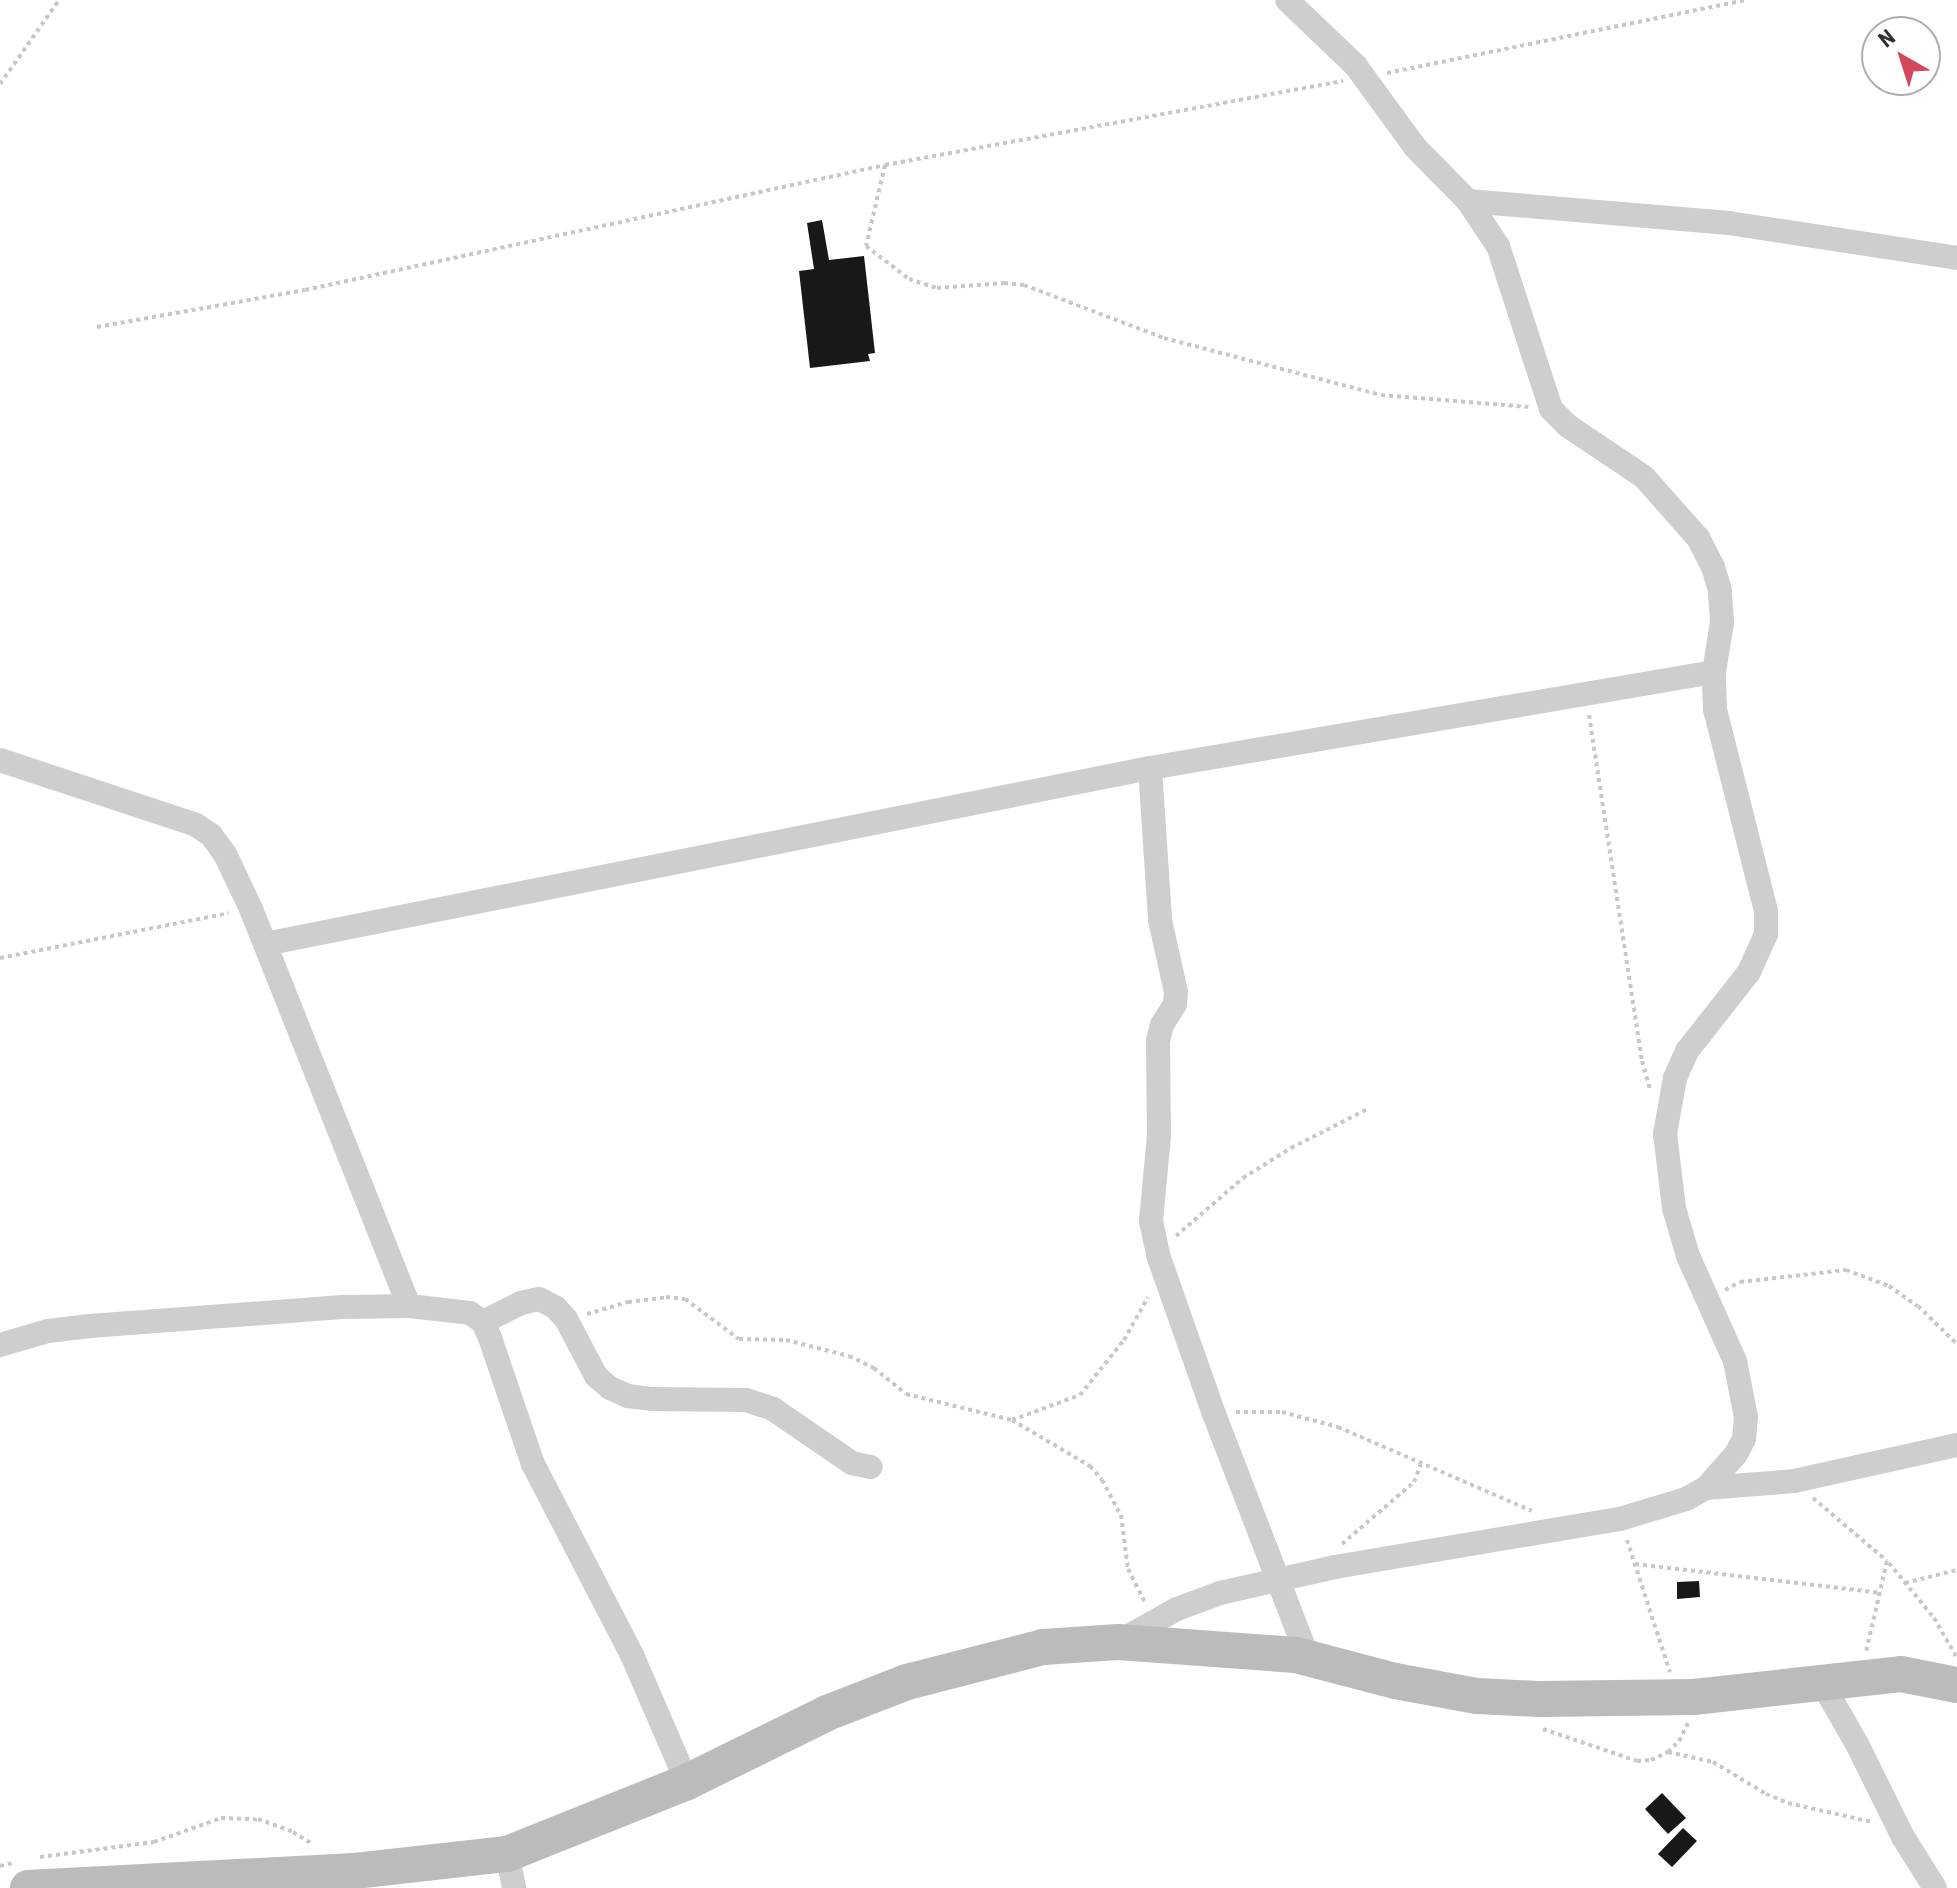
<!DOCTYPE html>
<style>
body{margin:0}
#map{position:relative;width:1957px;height:1888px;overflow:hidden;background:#fff;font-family:"Roboto Condensed",sans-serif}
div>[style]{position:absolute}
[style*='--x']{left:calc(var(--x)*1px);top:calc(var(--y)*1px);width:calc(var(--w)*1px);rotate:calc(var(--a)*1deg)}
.building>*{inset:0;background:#181818}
.path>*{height:4px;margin-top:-2px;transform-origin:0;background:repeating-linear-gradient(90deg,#c8c8c8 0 4px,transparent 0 8px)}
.street>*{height:24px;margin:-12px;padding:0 12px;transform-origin:12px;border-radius:12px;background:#cecece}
.secondary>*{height:36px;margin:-18px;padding:0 18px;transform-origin:18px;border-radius:18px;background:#bbb}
span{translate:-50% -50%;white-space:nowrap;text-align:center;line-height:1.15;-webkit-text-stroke:8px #fff;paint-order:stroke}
.north{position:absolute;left:1861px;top:16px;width:80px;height:80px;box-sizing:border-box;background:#fff;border:2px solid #adadad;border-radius:50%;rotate:321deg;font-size:22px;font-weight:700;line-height:32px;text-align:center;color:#313131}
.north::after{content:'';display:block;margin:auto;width:28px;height:36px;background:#d4465a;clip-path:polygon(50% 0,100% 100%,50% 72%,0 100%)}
</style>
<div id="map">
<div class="building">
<i style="clip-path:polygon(822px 220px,829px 260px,864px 256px,875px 353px,868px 354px,870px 361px,810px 368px,799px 271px,814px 269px,807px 223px)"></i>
<i style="clip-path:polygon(1699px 1581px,1700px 1597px,1677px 1599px,1677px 1582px)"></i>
<i style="clip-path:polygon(1662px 1793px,1686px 1818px,1668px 1834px,1645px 1809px)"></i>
<i style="clip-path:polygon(1683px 1828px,1697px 1841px,1672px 1867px,1658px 1854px)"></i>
</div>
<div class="path">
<i style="--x:1387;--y:73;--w:365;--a:-11.5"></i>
<i style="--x:0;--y:84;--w:103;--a:-54.9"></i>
<i style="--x:885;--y:165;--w:83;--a:103.2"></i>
<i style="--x:866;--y:246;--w:54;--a:37.5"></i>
<i style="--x:909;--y:279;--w:29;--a:18"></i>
<i style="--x:937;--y:288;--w:67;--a:-4.3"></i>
<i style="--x:1004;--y:283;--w:20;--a:6"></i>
<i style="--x:1024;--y:285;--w:150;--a:20.7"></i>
<i style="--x:1164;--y:338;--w:224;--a:14.7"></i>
<i style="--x:1381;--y:395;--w:148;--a:4.6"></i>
<i style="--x:97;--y:327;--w:211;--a:-10.1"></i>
<i style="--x:305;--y:290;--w:593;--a:-12.16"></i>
<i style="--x:885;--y:165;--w:466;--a:-10.4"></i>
<i style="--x:1589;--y:715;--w:350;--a:81.3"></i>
<i style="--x:1642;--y:1061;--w:29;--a:74"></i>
<i style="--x:0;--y:958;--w:233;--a:-11.1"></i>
<i style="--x:1176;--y:1236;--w:89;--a:-40.9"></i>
<i style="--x:1243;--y:1178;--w:57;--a:-32"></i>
<i style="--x:1291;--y:1148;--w:86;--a:-26.9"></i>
<i style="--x:1725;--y:1290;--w:17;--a:-28"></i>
<i style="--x:1740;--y:1282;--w:107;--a:-6.5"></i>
<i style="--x:1846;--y:1270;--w:46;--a:20.4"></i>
<i style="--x:1889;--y:1286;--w:35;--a:35"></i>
<i style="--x:1918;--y:1306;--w:54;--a:44.3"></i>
<i style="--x:587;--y:1314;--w:43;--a:-16.3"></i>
<i style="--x:628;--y:1302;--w:38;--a:-7"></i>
<i style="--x:666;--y:1297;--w:19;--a:6"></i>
<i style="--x:685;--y:1299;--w:67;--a:36.5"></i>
<i style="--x:739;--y:1339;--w:47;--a:1.2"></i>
<i style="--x:786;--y:1340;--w:65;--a:14.3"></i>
<i style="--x:849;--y:1356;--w:28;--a:26"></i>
<i style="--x:874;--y:1368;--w:41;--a:39.1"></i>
<i style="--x:906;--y:1394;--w:109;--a:13.8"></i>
<i style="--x:1012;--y:1420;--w:91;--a:30.5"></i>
<i style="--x:1090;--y:1466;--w:18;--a:49"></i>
<i style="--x:1102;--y:1480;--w:40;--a:62"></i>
<i style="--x:1121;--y:1515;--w:54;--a:82.6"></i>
<i style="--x:1128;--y:1569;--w:39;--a:63"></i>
<i style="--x:1236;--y:1412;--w:46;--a:0"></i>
<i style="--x:1282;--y:1412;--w:58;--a:15"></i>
<i style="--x:1338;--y:1427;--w:211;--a:23.4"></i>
<i style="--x:1012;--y:1420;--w:72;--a:-20.2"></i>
<i style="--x:1080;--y:1395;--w:70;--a:-51.3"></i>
<i style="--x:1124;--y:1340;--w:49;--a:-60.8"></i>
<i style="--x:1813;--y:1498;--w:97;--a:40.4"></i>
<i style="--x:1887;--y:1561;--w:93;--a:103"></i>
<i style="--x:1627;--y:1540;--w:139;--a:72"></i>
<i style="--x:1342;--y:1544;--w:95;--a:-40.7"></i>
<i style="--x:1414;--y:1482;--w:19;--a:-69"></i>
<i style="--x:1889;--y:1563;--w:71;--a:50.7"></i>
<i style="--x:1934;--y:1618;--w:44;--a:59.9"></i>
<i style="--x:1635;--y:1564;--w:248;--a:6.7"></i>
<i style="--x:1905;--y:1583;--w:54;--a:-14"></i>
<i style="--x:1543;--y:1729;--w:99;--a:18.8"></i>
<i style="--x:1637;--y:1761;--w:14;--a:-4"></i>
<i style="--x:1651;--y:1760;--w:19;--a:-25"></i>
<i style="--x:1668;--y:1752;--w:16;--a:-45"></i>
<i style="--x:1679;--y:1741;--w:20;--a:-63"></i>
<i style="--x:1668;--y:1752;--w:46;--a:12.5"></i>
<i style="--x:1713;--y:1762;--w:62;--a:31.1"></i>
<i style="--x:1766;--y:1794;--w:24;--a:22"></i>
<i style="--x:1788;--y:1803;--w:86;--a:12.7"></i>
<i style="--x:40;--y:1857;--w:115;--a:-7.5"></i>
<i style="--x:154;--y:1842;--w:71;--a:-19.7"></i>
<i style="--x:221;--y:1818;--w:37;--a:2"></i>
<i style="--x:258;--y:1819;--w:37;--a:20"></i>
<i style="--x:293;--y:1832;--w:22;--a:32"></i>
<i style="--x:0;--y:1866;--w:16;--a:-14"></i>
</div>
<div class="street">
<i style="--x:1468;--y:201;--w:262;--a:4.8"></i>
<i style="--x:1729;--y:223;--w:231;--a:8.7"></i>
<i style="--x:0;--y:760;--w:206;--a:18.3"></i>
<i style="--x:196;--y:825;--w:18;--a:34"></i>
<i style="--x:211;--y:835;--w:24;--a:54"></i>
<i style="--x:225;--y:854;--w:61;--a:64.7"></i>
<i style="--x:251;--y:909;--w:427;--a:68.3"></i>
<i style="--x:1150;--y:768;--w:152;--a:86.2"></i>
<i style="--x:1160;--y:920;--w:74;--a:77.5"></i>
<i style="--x:1176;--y:992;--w:12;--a:95"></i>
<i style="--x:1175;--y:1004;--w:25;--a:122"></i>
<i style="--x:1162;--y:1025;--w:16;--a:104"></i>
<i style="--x:1158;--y:1041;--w:95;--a:89.4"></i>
<i style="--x:1159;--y:1136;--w:85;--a:95.4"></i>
<i style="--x:1151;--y:1221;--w:35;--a:78"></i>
<i style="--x:1158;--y:1255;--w:169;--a:70.6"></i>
<i style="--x:1214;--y:1414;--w:261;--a:68.9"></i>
<i style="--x:265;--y:944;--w:902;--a:-11.25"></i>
<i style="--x:1150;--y:768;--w:572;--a:-9.66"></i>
<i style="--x:483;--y:1322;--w:42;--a:-26.6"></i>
<i style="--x:521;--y:1303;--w:18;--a:-13"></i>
<i style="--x:539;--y:1299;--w:18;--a:27"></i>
<i style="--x:555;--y:1307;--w:16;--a:47"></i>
<i style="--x:566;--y:1319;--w:64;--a:62.2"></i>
<i style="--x:596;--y:1376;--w:18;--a:41"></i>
<i style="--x:610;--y:1388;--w:20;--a:24"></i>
<i style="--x:628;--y:1396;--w:25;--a:7"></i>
<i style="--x:653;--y:1399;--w:93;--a:0.6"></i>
<i style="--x:746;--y:1400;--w:28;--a:18"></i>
<i style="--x:773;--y:1409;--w:96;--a:34.4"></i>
<i style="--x:852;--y:1463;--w:19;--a:12"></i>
<i style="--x:0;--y:1345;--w:50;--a:-16.3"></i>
<i style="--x:48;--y:1331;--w:42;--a:-6.8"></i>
<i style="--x:90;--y:1326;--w:256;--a:-4.3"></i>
<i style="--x:345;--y:1307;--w:64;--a:-0.9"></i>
<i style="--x:409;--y:1306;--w:61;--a:6.5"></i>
<i style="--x:470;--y:1313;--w:16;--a:35"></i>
<i style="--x:483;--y:1322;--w:17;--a:66"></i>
<i style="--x:490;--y:1338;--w:133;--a:71.2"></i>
<i style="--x:533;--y:1464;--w:215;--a:62.6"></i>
<i style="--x:632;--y:1655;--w:138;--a:66.6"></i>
<i style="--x:1706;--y:1488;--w:88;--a:-4.5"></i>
<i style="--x:1794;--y:1481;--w:167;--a:-12.5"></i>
<i style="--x:1118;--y:1642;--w:68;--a:-29.2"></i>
<i style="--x:1177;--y:1609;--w:46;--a:-20.4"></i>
<i style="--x:1220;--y:1593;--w:118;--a:-12.7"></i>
<i style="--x:1335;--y:1567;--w:289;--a:-9.6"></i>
<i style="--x:1620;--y:1519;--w:69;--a:-16.9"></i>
<i style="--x:1686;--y:1499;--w:23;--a:-29"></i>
<i style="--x:1706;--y:1488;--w:45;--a:-48.6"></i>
<i style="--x:1736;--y:1454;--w:17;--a:-62"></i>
<i style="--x:1744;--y:1439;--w:22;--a:-85"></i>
<i style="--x:1746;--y:1417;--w:57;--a:-101.1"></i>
<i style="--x:1735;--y:1361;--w:115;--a:-114.1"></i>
<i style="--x:1688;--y:1256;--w:50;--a:-106.3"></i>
<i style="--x:1674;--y:1208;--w:75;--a:-96.9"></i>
<i style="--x:1665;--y:1134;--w:57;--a:-79.9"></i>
<i style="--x:1675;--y:1078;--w:30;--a:-66"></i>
<i style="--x:1687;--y:1051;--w:100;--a:-51.9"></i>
<i style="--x:1749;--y:972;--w:42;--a:-65.9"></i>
<i style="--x:1766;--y:934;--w:23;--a:-90"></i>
<i style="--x:1766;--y:911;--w:207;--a:-104.2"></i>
<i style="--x:1715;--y:710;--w:38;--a:-92"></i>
<i style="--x:1714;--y:672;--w:51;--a:-80.9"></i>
<i style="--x:1722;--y:622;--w:32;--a:-94"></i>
<i style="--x:1720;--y:590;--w:24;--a:-107"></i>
<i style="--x:1713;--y:567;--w:33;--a:-117"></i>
<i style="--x:1698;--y:538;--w:81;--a:-131.5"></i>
<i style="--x:1644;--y:477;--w:92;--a:-146.1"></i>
<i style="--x:1568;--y:426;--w:24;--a:-135"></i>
<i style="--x:1551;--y:409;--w:171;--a:-108"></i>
<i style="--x:1498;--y:246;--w:54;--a:-123.7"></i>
<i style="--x:1468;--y:201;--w:76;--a:-134.5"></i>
<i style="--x:1415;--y:147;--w:100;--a:-126.1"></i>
<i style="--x:1356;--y:66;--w:95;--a:-136.3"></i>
<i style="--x:1822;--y:1683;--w:70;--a:60.2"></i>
<i style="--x:1857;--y:1744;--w:104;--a:63.7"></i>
<i style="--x:1903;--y:1837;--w:60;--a:57.9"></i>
<i style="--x:507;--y:1854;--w:35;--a:78"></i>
</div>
<div class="secondary">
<i style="--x:28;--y:1888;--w:327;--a:-3"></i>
<i style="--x:355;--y:1871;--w:153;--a:-6.4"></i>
<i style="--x:507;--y:1854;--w:194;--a:-21.8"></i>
<i style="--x:687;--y:1782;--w:156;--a:-26.2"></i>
<i style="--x:827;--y:1713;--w:86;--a:-21.2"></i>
<i style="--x:907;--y:1682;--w:140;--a:-14.4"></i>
<i style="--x:1043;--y:1647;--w:75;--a:-3.8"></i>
<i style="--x:1118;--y:1642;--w:178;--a:4.2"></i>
<i style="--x:1296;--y:1655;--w:102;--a:14.7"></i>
<i style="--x:1395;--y:1681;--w:83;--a:10.4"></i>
<i style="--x:1477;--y:1696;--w:62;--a:2.8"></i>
<i style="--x:1539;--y:1699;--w:155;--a:-0.7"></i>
<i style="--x:1694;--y:1697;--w:208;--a:-6.3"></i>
<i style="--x:1901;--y:1674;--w:57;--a:11.1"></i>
</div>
<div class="north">N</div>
</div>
